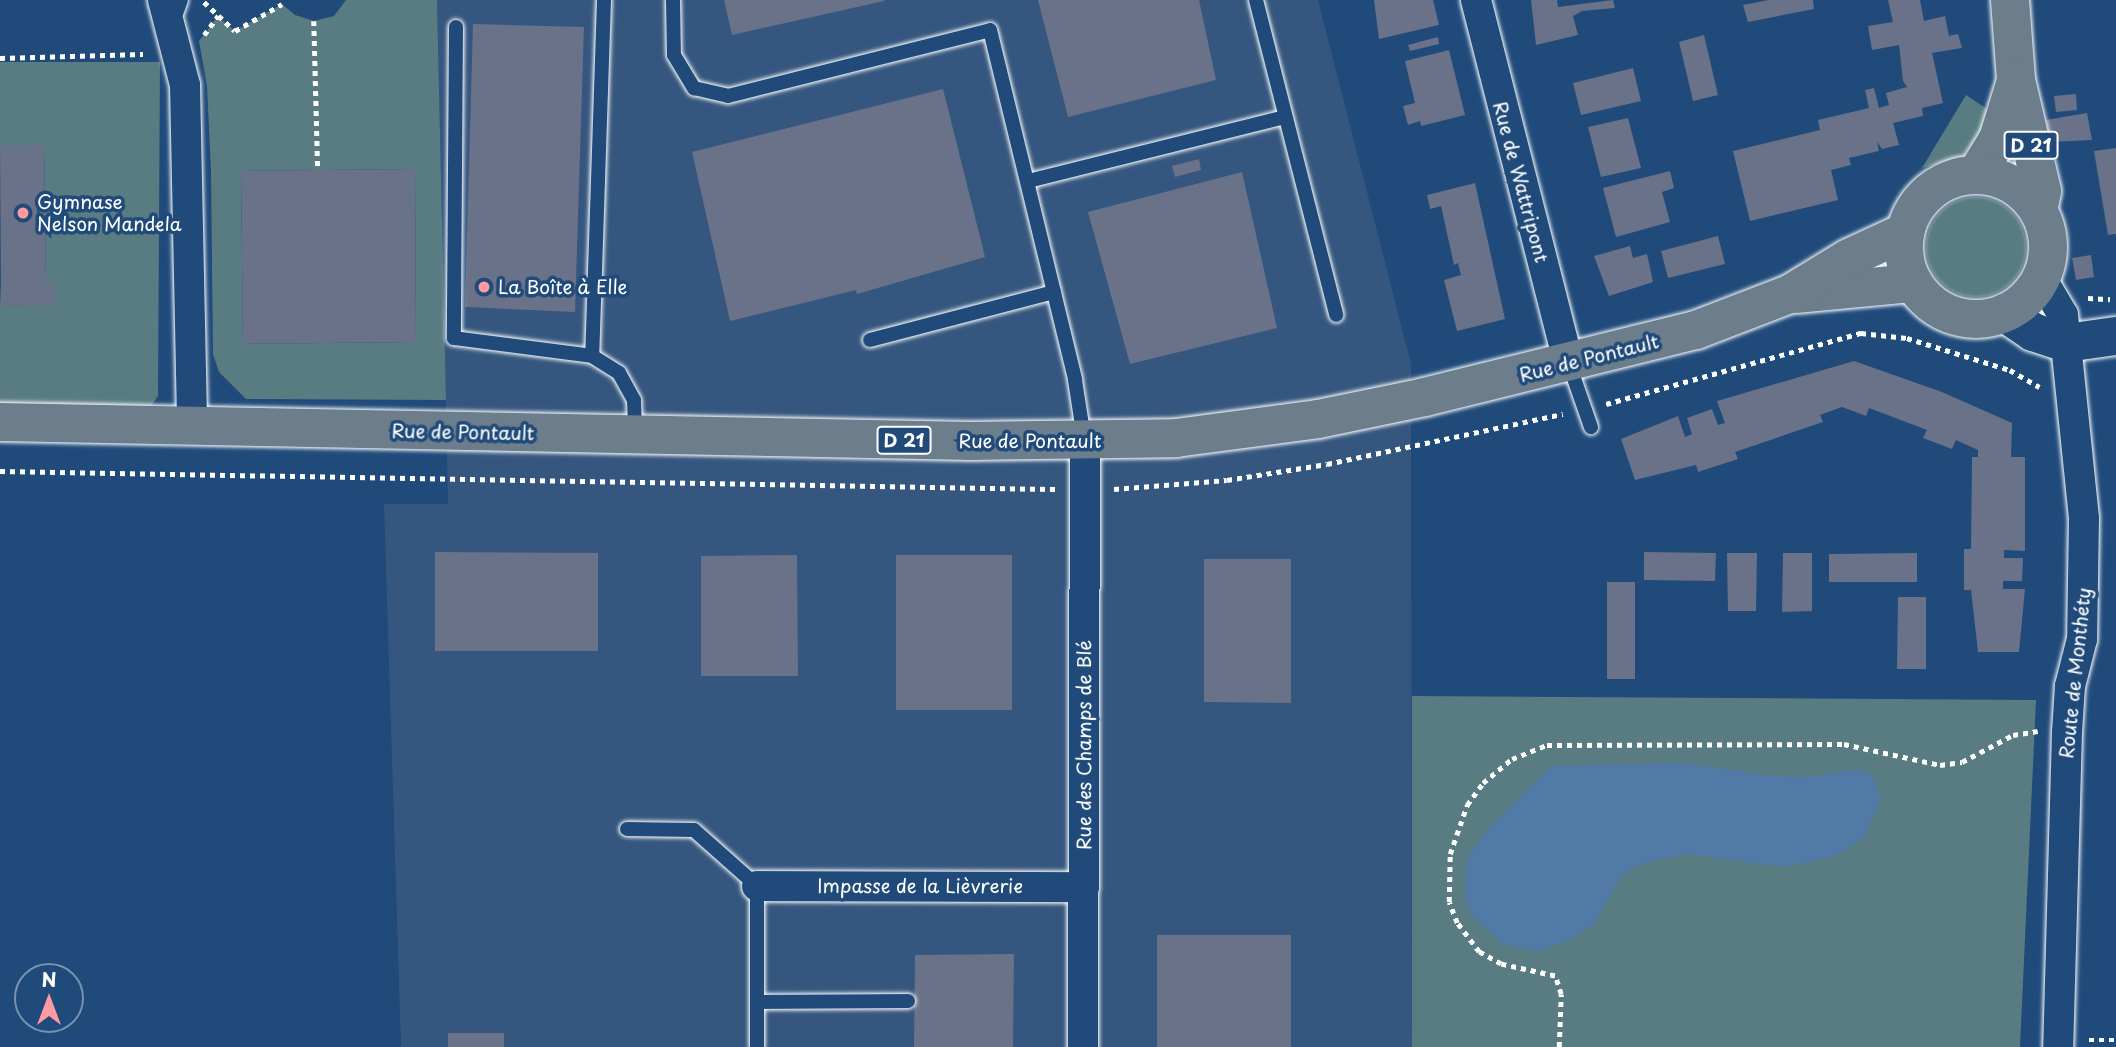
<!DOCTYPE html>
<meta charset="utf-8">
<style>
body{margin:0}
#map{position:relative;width:2116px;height:1047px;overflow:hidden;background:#1f4a7a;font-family:"Playpen Sans",sans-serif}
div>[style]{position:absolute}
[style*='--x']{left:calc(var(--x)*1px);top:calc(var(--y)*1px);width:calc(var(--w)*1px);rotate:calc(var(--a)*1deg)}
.built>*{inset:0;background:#35567e}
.green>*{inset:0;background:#587c81}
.round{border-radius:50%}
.water>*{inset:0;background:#517ba6}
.building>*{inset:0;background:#697289}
.path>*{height:4.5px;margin-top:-2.25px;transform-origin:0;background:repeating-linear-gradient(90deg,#fff 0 5px,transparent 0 10px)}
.roads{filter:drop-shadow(0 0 2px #fff) drop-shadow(0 0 2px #fff)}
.lane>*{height:14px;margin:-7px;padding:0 7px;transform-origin:7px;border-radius:7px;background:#1f4a7a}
.street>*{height:30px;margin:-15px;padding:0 15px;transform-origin:15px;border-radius:15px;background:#1f4a7a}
.secondary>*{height:38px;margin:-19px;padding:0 19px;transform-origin:19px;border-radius:19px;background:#1f4a7a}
.primary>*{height:38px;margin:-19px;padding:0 19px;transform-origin:19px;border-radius:19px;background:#6c7d8c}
.primary>.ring{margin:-19px;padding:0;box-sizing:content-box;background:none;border:38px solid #6c7d8c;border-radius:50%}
.dots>*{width:19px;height:19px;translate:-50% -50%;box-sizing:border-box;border:4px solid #1f4a7a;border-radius:50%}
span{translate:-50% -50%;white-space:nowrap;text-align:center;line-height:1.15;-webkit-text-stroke:7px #1f4a7a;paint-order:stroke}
.shield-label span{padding:2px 5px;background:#1f4a7a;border:2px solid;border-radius:5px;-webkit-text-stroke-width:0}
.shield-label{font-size:18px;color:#fff;font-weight:700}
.street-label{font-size:19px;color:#fff}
.poi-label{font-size:19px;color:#fff}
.left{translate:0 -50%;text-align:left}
.north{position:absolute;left:14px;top:963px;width:70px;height:70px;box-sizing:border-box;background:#1f4a7a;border:2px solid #7992af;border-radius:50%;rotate:0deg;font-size:19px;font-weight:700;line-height:28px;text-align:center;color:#fff}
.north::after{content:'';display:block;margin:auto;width:24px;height:32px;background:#ff9aa2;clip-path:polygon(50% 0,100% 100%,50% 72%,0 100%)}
</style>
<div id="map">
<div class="built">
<i style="clip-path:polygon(437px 0,1318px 0,1411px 364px,1412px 1047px,401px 1047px,384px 504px,448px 504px)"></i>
</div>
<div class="green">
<i style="clip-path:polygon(evenodd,346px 0,437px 0,446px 400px,246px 399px,219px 372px,213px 354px,211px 172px,207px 86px,199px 41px,218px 16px,235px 31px,282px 4px,295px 15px,314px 21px,334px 16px,346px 0,415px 169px,416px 342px,243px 344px,241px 171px,415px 169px)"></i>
<i style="clip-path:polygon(0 62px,160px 62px,158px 396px,149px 409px,0 406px,0 283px,1px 306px,55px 304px,55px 282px,46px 282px,44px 145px,0 145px)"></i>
<i style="clip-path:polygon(1966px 95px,1990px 111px,1984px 129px,1963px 156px,1922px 168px)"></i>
<i class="round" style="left:1926px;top:197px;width:100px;height:100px"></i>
<i style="clip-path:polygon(1412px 696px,2036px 700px,2020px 1047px,1412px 1047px)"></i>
</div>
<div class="water">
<i style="clip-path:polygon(1683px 763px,1772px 776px,1807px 777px,1860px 769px,1871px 774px,1881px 798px,1865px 836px,1836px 856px,1784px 867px,1689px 854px,1639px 864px,1621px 877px,1593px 925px,1563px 943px,1536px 951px,1504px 945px,1473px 917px,1465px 897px,1467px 859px,1490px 826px,1551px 766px)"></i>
</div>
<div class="building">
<i style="clip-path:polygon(724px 0,884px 0,884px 1px,732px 35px)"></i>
<i style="clip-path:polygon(1038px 0,1199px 0,1216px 80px,1068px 117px)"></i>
<i style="clip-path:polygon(1374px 0,1433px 0,1439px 25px,1379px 39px)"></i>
<i style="clip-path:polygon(1531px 0,1557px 0,1558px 7px,1613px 0,1615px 8px,1582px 11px,1573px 16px,1578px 35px,1536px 45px)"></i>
<i style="clip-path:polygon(1769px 0,1813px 0,1814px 9px,1748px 22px,1743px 5px)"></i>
<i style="clip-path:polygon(1888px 0,1920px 0,1924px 21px,1945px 16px,1949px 36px,1958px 34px,1962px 48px,1932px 53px,1943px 103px,1922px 108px,1923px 116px,1893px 123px,1899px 145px,1882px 149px,1877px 142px,1879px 151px,1849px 158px,1851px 165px,1831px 170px,1838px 200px,1750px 221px,1733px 151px,1820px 130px,1818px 120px,1869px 108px,1865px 90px,1874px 88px,1879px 108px,1889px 105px,1886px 93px,1907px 87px,1903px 81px,1899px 45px,1872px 50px,1868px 26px,1893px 22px)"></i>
<i style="clip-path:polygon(473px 24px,584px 27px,575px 312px,465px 307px)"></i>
<i style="clip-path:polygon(1704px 35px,1718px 95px,1693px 101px,1679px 42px)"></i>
<i style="clip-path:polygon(1438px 37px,1439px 44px,1410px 51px,1408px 45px)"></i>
<i style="clip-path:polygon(1449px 50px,1465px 115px,1421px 126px,1420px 121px,1408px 125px,1403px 106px,1415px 103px,1405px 61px)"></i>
<i style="clip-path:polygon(1633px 68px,1641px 101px,1581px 115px,1573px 83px)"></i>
<i style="clip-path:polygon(943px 89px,985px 257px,857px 294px,856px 290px,730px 321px,692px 152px)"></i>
<i style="clip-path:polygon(2076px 94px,2077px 110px,2056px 112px,2054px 96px)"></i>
<i style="clip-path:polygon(2087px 113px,2092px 140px,2050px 142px,2046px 120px)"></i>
<i style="clip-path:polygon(1628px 118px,1641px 168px,1601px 177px,1588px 127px)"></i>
<i style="clip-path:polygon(0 145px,44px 145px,46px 282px,55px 282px,55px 305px,1px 306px)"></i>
<i style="clip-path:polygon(2116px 148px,2116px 234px,2108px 235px,2094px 151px)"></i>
<i style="clip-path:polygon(1199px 159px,1201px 170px,1175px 177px,1172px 166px)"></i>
<i style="clip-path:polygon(415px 169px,416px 342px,243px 344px,241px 171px)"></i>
<i style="clip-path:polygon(1670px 171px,1674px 188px,1662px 192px,1670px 222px,1616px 237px,1603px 188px)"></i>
<i style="clip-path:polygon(1242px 172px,1277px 328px,1130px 364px,1088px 212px)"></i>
<i style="clip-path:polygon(1475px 183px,1505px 319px,1457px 331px,1444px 280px,1461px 275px,1458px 263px,1454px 265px,1441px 206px,1430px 209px,1427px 195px)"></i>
<i style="clip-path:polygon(1718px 236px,1725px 264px,1668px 278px,1661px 251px)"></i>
<i style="clip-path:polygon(1630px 246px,1633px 258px,1647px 254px,1653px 282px,1609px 296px,1594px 256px)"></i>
<i style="clip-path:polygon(2091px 255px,2094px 277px,2076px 280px,2072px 258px)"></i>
<i style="clip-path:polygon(1854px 361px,1942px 392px,2012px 423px,2011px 457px,2025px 457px,2025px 551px,2004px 550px,2004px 558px,2023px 558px,2022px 581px,2003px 581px,2003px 589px,2025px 589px,2019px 652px,1978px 652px,1971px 590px,1964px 590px,1964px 549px,1971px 549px,1972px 457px,1978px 457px,1978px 450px,1956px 440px,1952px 449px,1923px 438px,1927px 430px,1869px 408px,1866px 416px,1842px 407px,1820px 415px,1823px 422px,1735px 452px,1738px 459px,1698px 472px,1696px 465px,1635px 480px,1621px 439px,1678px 416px,1685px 437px,1692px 434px,1687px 418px,1712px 409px,1718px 425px,1725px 423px,1717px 401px)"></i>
<i style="clip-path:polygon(435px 552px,598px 553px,598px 651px,435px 651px)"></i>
<i style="clip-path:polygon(1644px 552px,1716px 553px,1715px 581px,1644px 580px)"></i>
<i style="clip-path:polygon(1727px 553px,1757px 553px,1756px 611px,1728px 611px)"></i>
<i style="clip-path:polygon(1783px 553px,1812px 553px,1812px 611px,1782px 612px)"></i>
<i style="clip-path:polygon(1917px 553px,1917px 582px,1829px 582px,1829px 554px)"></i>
<i style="clip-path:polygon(797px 555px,798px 676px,701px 676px,701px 556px)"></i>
<i style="clip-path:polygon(896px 555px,1012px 555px,1012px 710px,896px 710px)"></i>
<i style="clip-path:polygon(1204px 559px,1291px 559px,1291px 703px,1204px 702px)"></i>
<i style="clip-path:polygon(1607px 582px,1635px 582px,1635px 679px,1607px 679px)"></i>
<i style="clip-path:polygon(1898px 597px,1926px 597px,1926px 669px,1897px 669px)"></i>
<i style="clip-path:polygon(1157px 935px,1291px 935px,1291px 1047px,1157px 1047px)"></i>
<i style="clip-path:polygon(1014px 954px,1013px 1047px,914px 1047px,915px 955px)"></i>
<i style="clip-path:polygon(448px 1033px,504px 1033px,504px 1047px,448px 1047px)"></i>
</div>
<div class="path">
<i style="--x:204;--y:2;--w:42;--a:43.1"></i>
<i style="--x:235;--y:31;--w:54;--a:-29.9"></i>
<i style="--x:314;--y:21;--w:149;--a:88.5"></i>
<i style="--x:204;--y:35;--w:24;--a:-54"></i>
<i style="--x:0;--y:58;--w:143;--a:-1.6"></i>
<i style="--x:2088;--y:298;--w:22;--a:3"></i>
<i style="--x:1606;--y:404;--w:265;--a:-15.6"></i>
<i style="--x:1861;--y:333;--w:46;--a:6.2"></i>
<i style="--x:1907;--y:338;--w:108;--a:17.3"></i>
<i style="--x:2010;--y:370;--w:34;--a:30"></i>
<i style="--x:0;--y:471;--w:1056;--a:0.98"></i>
<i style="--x:1114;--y:489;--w:113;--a:-4.6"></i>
<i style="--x:1227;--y:480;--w:101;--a:-9.1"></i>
<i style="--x:1327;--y:464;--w:241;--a:-12"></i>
<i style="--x:2089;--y:1040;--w:27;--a:0"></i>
<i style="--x:1559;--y:1047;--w:53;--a:-87.8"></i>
<i style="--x:1561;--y:994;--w:19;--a:-108"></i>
<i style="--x:1555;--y:976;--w:55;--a:-167.5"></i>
<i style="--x:1501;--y:964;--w:25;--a:-151"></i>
<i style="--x:1479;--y:952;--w:36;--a:-127"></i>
<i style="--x:1457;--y:923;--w:22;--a:-111"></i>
<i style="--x:1449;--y:902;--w:48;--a:-88.8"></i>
<i style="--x:1450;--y:854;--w:52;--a:-70.9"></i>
<i style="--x:1467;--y:805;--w:27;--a:-54"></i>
<i style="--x:1483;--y:783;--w:38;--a:-40"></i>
<i style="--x:1512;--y:759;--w:38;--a:-22"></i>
<i style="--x:1547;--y:745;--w:297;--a:-0.2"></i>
<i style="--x:1844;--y:744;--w:98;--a:12.3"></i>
<i style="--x:1940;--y:765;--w:22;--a:-8"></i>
<i style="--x:1962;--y:762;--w:58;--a:-27.9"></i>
<i style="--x:2013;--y:735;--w:25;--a:-9"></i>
</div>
<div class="roads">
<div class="lane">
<i style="--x:604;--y:0;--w:356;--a:91.9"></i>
<i style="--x:592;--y:356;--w:32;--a:32"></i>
<i style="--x:619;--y:373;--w:31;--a:61"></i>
<i style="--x:634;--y:400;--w:35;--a:88"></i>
<i style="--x:673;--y:0;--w:55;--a:89"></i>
<i style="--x:674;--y:55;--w:39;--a:59"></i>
<i style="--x:694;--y:88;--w:35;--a:13"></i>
<i style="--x:728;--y:96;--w:270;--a:-14.1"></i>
<i style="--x:990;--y:30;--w:360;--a:76.3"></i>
<i style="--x:1075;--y:380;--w:59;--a:81.2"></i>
<i style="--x:1256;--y:0;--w:325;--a:75.7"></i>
<i style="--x:173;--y:22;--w:23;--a:-70"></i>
<i style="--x:456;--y:27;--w:311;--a:90.4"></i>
<i style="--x:454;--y:338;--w:139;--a:7.4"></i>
<i style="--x:1028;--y:181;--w:265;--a:-14"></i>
<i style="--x:870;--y:340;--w:190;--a:-14.6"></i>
<i style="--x:1569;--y:364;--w:67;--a:70.8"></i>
<i style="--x:627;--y:829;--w:67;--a:0.9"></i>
<i style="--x:694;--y:830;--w:84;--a:41.6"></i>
<i style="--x:757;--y:886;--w:161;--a:90"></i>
<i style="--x:757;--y:1002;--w:151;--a:-0.4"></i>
</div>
<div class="street">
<i style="--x:163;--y:0;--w:88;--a:75.5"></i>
<i style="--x:185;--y:85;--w:342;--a:88.8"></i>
<i style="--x:1476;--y:0;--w:376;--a:75.7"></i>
<i style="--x:2041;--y:278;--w:43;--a:59.3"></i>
<i style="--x:2063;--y:315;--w:204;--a:84.1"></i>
<i style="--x:2084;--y:518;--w:121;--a:90.9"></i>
<i style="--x:2082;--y:639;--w:49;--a:104.3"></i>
<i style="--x:2070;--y:686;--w:46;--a:93.7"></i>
<i style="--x:2067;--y:732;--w:315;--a:91.6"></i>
<i style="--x:757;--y:886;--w:327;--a:0.2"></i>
<i style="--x:1083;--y:1047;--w:605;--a:-89.81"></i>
</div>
<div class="secondary">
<i style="--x:2005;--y:313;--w:34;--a:34"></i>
<i style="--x:2033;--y:332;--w:35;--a:18"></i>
<i style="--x:2066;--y:343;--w:50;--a:-8"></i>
</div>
<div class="primary">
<i style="--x:2010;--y:0;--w:80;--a:85.7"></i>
<i style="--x:2016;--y:80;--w:114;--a:76.8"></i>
<i style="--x:2042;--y:191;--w:20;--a:101"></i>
<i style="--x:1976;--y:175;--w:42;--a:-58.6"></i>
<i style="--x:1998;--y:139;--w:61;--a:-72.8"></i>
<i class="ring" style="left:1904px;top:175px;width:106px;height:106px"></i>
<i style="--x:1796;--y:294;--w:118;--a:-5.4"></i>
<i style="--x:0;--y:422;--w:972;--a:1.12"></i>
<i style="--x:972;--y:441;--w:204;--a:-0.8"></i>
<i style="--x:1176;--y:438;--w:143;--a:-7.6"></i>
<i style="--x:1318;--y:419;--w:109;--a:-11.6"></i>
<i style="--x:1425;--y:397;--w:279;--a:-13.9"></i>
<i style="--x:1696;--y:330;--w:101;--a:-21"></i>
<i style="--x:1790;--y:294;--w:69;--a:-31.4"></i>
<i style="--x:1849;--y:258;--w:62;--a:-24.9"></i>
</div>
</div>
<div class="dots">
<i style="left:23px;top:213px;background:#ff9aa2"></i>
<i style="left:484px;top:287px;background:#ff9aa2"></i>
</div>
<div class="shield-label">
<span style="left:2031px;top:145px">D 21</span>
<span style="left:904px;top:440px">D 21</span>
</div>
<div class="street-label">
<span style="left:1521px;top:182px;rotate:75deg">Rue de Wattripont</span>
<span style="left:1589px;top:358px;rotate:-14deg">Rue de Pontault</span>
<span style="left:463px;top:432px;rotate:1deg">Rue de Pontault</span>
<span style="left:1030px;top:441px">Rue de Pontault</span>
<span style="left:2075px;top:673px;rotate:-84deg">Route de Monthéty</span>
<span style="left:1084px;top:745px;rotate:-90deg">Rue des Champs de Blé</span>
<span style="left:920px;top:886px">Impasse de la Lièvrerie</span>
</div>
<div class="poi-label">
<span class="left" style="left:37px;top:213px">Gymnase<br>Nelson Mandela</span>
<span class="left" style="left:498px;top:287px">La Boîte à Elle</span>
</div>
<div class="north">N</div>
</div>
